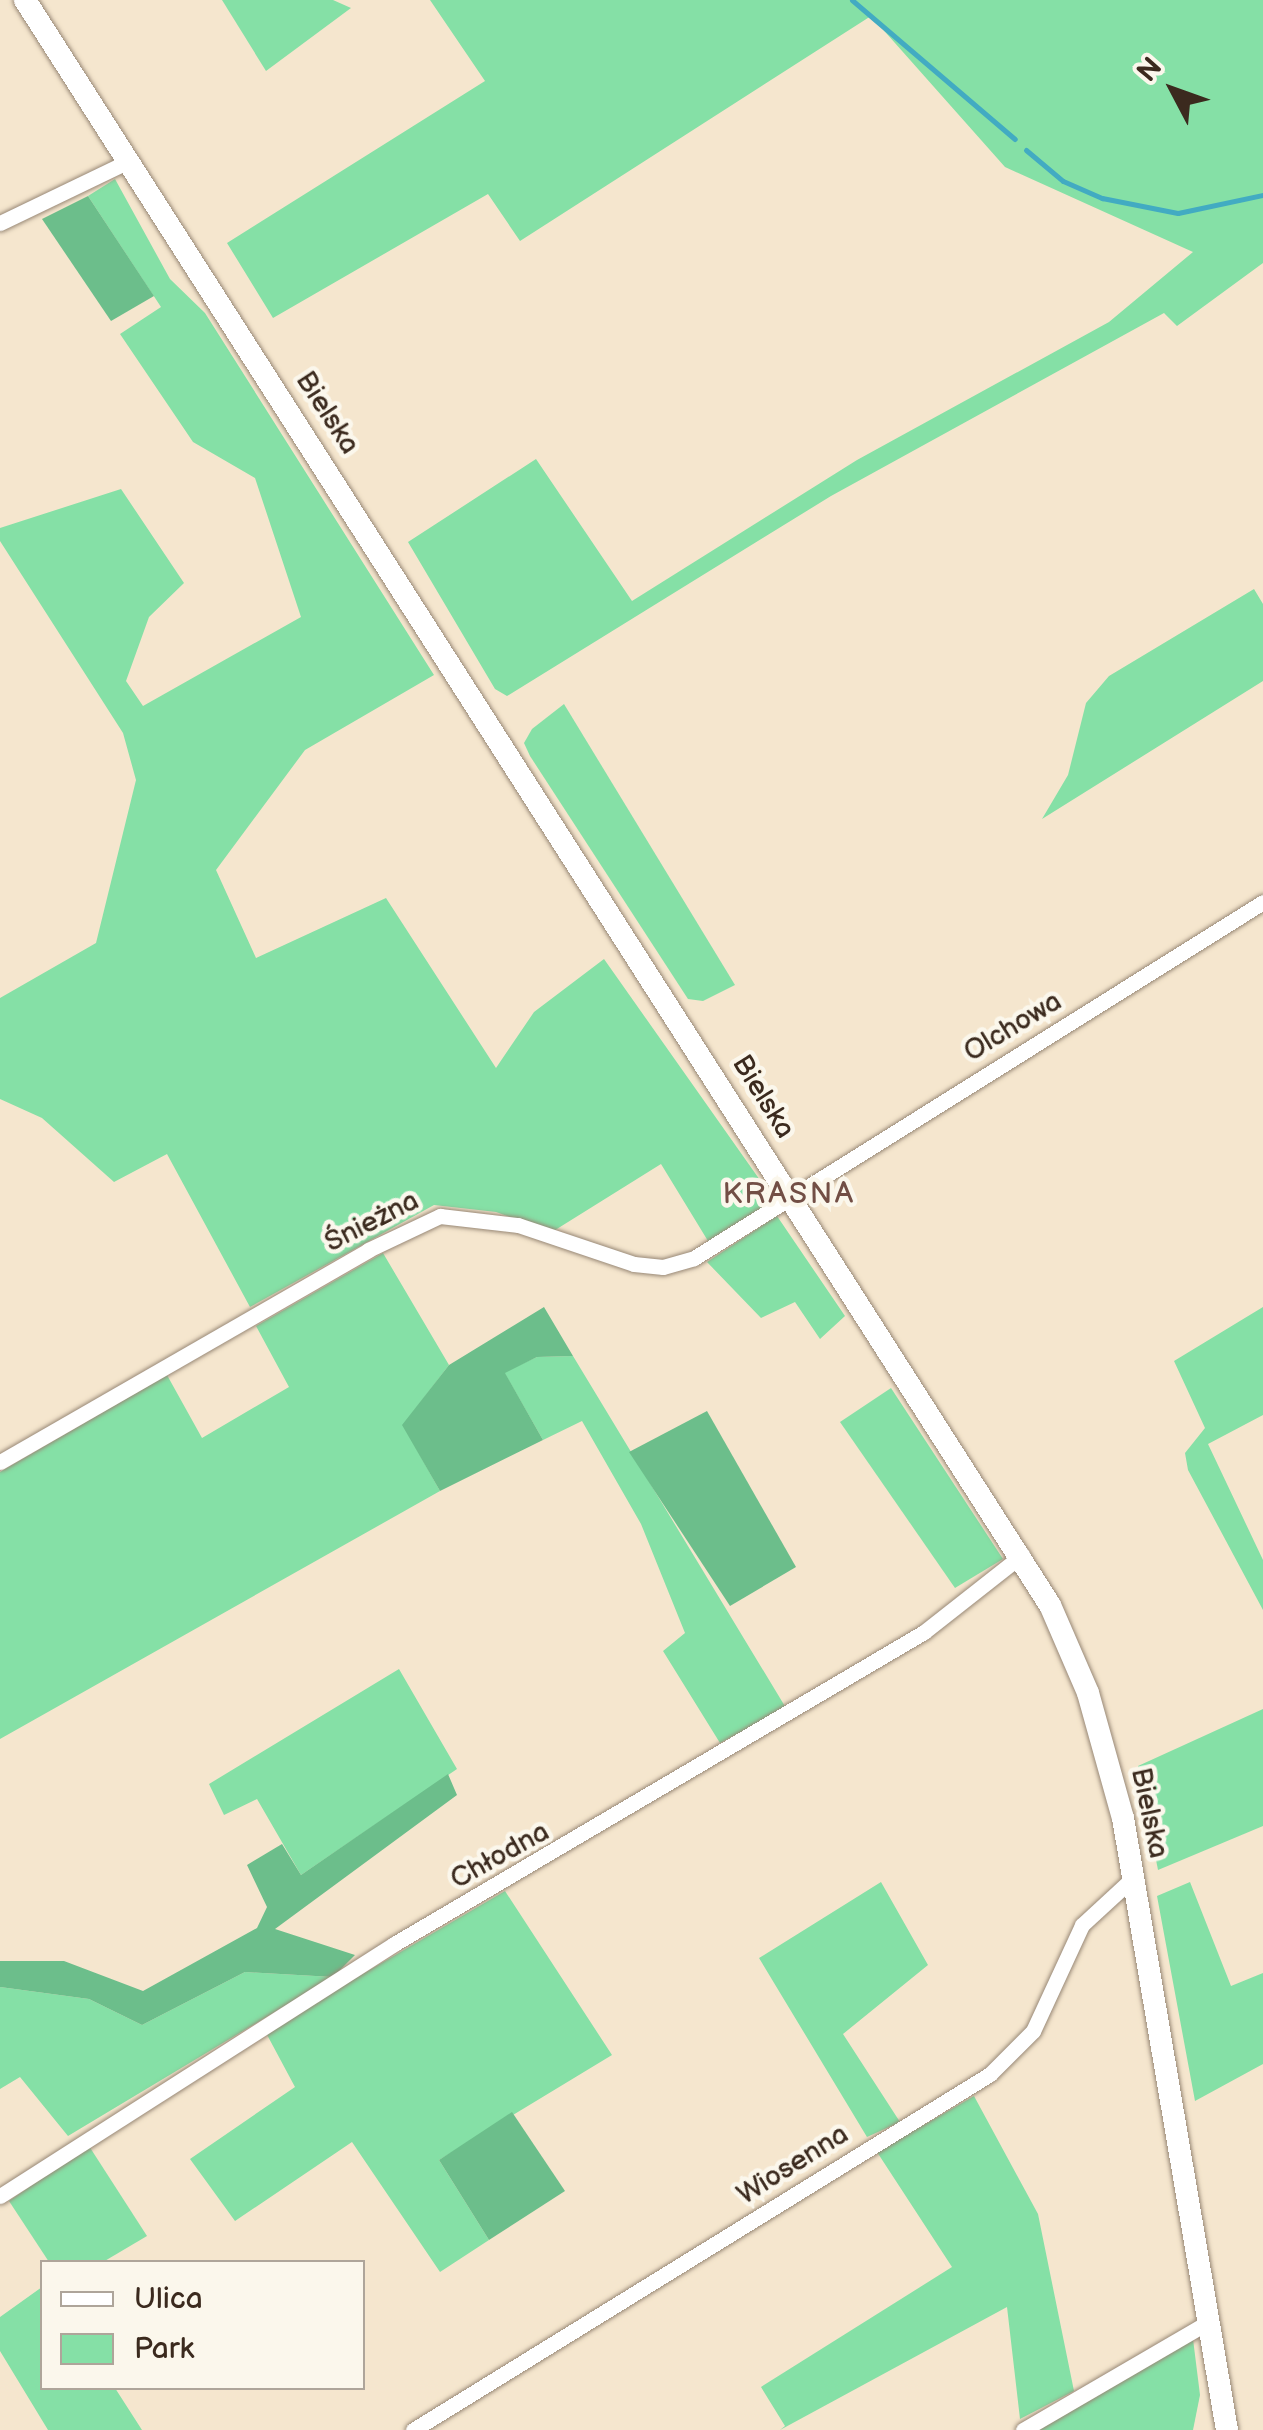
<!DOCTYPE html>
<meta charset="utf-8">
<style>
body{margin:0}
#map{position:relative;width:1263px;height:2430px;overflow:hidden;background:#f5e6ce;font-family:"Balsamiq Sans",sans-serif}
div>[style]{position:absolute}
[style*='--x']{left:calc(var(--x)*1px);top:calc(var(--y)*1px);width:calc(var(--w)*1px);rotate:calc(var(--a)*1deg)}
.green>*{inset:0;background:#85e0a6}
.forest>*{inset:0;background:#6cbe8b}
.stream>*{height:5px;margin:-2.5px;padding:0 2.5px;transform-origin:2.5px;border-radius:2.5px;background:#42abc2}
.roads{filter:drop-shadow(0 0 2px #988876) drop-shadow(0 0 2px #988876)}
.street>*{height:15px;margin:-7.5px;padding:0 7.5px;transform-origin:7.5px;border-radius:7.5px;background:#fff}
.secondary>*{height:22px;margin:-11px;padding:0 11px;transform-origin:11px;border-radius:11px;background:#fff}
span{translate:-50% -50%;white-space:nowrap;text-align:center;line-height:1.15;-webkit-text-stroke:9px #fbf7ec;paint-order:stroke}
.street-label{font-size:28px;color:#3b2a1e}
.neighbourhood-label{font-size:30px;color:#724e45;letter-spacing:2.5px}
.legend{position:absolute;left:40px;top:2260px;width:325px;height:130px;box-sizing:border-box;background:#fbf7ec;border:2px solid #aea59a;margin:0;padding:12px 18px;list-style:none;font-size:30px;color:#3b2a1e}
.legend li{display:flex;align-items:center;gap:20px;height:50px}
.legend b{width:50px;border:2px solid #aea59a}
.north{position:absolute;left:1123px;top:40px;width:100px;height:100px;-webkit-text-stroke:8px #fbf7ec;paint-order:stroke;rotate:311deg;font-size:28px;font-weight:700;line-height:40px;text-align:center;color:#3b2a1e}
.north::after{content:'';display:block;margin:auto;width:35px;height:45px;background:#3b2a1e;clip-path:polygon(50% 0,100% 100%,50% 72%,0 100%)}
</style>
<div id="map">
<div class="green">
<i style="clip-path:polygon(222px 0,333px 0,351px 8px,266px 71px)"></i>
<i style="clip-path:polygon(430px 0,1263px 0,1263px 263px,1177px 326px,1164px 313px,831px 496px,507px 696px,495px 689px,408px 542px,536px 459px,632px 601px,857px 460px,1109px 322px,1193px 252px,1005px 167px,871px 16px,520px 241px,488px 194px,273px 318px,227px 243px,485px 81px)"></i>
<i style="clip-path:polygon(115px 179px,170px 279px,205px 313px,434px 675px,305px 750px,216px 870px,256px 958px,386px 898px,496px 1068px,534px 1012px,604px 959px,774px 1200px,708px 1241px,661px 1164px,552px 1232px,496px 1212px,434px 1205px,250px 1307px,167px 1154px,114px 1182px,42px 1118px,0 1099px,0 998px,96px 943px,136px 780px,123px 733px,0 541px,0 528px,121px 489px,184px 583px,149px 617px,126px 681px,143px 706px,301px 617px,255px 478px,193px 442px,120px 334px,161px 307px,88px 196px)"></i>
<i style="clip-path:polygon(1254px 589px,1263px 604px,1263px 681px,1042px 819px,1068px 775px,1086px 703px,1109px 676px)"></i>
<i style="clip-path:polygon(564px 704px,735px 985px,703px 1001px,688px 999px,530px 756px,524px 743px,532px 729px)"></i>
<i style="clip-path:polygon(777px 1216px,845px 1316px,820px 1339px,795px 1302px,761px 1318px,707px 1262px)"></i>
<i style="clip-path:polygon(383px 1253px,449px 1365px,403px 1425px,440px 1491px,0 1739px,0 1472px,167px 1375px,202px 1438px,289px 1387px,256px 1326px)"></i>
<i style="clip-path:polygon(1263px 1307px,1263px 1415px,1208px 1444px,1263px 1560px,1263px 1610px,1188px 1470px,1185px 1453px,1205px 1428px,1174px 1361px)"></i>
<i style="clip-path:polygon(573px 1356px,786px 1708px,720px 1743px,663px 1651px,685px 1633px,641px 1524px,582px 1421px,543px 1440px,504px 1372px,537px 1357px)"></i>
<i style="clip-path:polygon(891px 1388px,1003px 1559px,955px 1588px,840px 1422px)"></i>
<i style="clip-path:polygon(399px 1669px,457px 1769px,301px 1875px,257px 1799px,224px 1815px,209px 1784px)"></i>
<i style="clip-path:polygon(1263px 1709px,1263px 1826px,1158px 1870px,1138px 1766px)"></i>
<i style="clip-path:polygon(881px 1882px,928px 1965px,843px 2034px,900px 2122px,867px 2137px,759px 1958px)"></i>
<i style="clip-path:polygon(1190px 1882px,1231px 1986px,1263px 1973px,1263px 2064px,1195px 2101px,1157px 1896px)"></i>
<i style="clip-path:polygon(505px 1891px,612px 2055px,439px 2160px,489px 2240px,440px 2272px,352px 2142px,235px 2221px,190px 2159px,295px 2087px,265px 2031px)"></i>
<i style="clip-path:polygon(245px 1972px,333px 1977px,68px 2136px,20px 2077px,0 2089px,0 1987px,89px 1999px,142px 2025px)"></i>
<i style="clip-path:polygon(974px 2096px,1038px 2214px,1074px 2391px,1020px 2419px,1007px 2307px,780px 2430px,785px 2426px,761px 2387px,952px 2267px,877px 2152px)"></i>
<i style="clip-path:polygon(89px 2146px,147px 2236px,103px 2262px,49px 2262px,9px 2201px)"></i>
<i style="clip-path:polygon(42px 2287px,42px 2388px,115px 2388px,142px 2430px,48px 2430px,0 2351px,0 2317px)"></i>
<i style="clip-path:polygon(1193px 2339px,1200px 2395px,1193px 2430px,1039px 2430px)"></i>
</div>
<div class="forest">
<i style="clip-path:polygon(88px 196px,154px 296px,111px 321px,42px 219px)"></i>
<i style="clip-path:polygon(544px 1307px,573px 1356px,537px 1357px,505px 1373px,543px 1440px,440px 1491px,402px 1425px,449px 1365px)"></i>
<i style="clip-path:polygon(707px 1411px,796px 1567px,730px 1606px,629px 1452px)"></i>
<i style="clip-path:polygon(448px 1774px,457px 1795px,275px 1929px,355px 1955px,333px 1977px,245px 1972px,142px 2025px,89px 1999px,0 1987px,0 1961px,64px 1961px,143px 1991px,257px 1928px,267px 1907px,247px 1865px,282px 1844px,301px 1875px)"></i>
<i style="clip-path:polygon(512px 2112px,565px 2191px,489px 2240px,439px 2160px)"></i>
</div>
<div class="stream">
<i style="--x:852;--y:0;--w:214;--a:40.5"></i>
<i style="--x:1026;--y:150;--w:48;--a:40"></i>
<i style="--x:1063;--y:181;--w:43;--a:23.6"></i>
<i style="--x:1102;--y:198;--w:77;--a:11.2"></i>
<i style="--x:1178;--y:213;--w:87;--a:-12"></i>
</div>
<div class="roads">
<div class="street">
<i style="--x:0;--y:223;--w:143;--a:-25.7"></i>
<i style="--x:0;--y:1462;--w:425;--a:-29.9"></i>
<i style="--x:368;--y:1250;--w:80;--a:-25.3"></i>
<i style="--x:440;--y:1216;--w:79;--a:6.6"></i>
<i style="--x:518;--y:1225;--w:122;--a:18.6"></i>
<i style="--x:634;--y:1264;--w:29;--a:6"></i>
<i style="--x:663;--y:1267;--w:32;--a:-16"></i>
<i style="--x:694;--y:1258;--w:671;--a:-32.03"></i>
<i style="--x:0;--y:2196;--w:468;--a:-32.6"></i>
<i style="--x:394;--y:1944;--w:615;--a:-30.48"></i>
<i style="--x:924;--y:1632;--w:125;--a:-38.2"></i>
<i style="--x:413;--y:2430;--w:678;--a:-31.67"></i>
<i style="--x:990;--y:2074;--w:61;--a:-45"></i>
<i style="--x:1033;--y:2031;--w:117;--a:-65.2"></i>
<i style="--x:1082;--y:1925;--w:69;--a:-42.7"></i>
<i style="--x:1023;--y:2430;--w:213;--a:-30.2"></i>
</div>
<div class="secondary">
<i style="--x:25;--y:0;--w:1904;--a:57.44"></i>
<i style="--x:1050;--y:1605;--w:96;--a:66.6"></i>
<i style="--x:1088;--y:1693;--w:130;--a:74.4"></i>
<i style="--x:1123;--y:1818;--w:621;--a:80.36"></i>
</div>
</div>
<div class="street-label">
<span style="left:327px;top:413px;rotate:57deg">Bielska</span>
<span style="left:1013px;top:1027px;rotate:-31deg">Olchowa</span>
<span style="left:763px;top:1097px;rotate:58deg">Bielska</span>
<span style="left:372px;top:1222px;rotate:-27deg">Śnieżna</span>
<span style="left:1149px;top:1813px;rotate:78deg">Bielska</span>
<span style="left:500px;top:1856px;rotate:-29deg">Chłodna</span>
<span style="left:793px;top:2165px;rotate:-32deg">Wiosenna</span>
</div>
<div class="neighbourhood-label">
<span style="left:789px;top:1194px">KRASNA</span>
</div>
<ul class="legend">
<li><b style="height:12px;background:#fff"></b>Ulica</li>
<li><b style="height:28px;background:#85e0a6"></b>Park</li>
</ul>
<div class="north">N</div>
</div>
